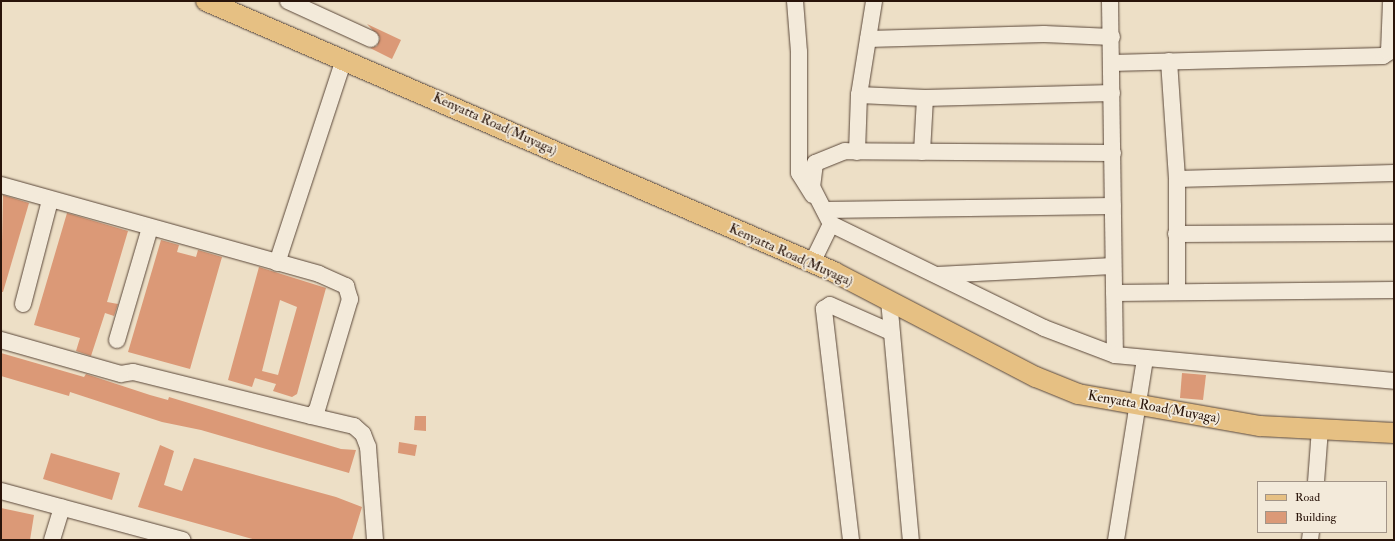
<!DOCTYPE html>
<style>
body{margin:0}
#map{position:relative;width:1395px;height:541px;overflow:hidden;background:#eddfc6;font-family:"IM FELL Double Pica",serif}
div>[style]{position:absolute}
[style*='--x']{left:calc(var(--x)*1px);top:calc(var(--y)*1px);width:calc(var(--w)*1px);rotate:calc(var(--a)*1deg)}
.building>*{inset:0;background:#db9977}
.roads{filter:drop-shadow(0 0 1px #5a4739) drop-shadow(0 0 1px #5a4739)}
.minor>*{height:16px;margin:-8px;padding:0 8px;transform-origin:8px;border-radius:8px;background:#f3eada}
.major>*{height:20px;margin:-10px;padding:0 10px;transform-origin:10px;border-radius:10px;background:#e6c083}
span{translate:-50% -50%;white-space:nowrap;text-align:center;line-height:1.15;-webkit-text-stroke:3.5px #f3eada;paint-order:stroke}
.street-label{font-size:14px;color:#29140a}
.frame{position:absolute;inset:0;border:2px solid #29140a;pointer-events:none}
.legend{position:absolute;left:1257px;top:481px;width:130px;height:52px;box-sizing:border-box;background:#f3eada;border:1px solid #a29487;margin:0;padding:5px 7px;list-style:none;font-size:12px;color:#29140a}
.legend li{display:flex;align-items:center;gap:8px;height:20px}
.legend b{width:20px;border:1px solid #a29487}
</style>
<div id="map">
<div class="building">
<i style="clip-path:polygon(367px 24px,401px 40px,392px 59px,370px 48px,377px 46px,380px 38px)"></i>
<i style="clip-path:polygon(3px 195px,29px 203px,3px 292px,1px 292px)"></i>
<i style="clip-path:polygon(67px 213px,128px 231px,107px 302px,118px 304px,114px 316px,105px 313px,91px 356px,76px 351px,80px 338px,34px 325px)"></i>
<i style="clip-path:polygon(161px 240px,179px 245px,177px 252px,196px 257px,198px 250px,222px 257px,190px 369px,128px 352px)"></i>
<i style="clip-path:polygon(evenodd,259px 267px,326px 288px,297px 394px,292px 397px,273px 391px,276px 384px,255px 378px,252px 387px,228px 380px,259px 267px,280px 300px,297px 307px,278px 375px,262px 371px,280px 300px)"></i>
<i style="clip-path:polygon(1px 353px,84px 377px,86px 374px,150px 395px,168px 400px,169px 397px,341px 449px,356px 450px,349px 473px,201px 430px,162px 422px,70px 392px,69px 396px,1px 376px)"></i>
<i style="clip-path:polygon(1182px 373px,1206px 375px,1203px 400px,1180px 398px)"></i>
<i style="clip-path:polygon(415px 416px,426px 416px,426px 431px,414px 430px)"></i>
<i style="clip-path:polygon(399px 442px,417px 445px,415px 456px,398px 453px)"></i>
<i style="clip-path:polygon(160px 445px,174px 451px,164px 485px,182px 491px,194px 458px,336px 497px,362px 507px,352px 540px,256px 540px,138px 507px)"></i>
<i style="clip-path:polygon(51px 453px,120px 473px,112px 500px,43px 479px)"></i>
<i style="clip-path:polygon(1px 508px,34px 515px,30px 540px,1px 540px)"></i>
</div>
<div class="roads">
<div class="minor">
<i style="--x:288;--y:1;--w:91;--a:24.6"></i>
<i style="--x:795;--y:1;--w:51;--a:85.5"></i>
<i style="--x:799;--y:52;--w:121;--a:90"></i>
<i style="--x:799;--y:173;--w:26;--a:58"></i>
<i style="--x:1110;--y:1;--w:354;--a:89.2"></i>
<i style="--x:868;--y:39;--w:176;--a:-1.6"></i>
<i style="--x:1044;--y:34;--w:68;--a:2.5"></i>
<i style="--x:1169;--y:61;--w:118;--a:86.1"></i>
<i style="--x:1177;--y:179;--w:113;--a:90"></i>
<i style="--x:1111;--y:63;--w:272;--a:-1.5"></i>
<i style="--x:1383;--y:56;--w:7;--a:-34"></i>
<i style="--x:1389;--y:52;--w:49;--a:-87.7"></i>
<i style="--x:859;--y:95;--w:66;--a:2.6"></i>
<i style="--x:925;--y:98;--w:187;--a:-1.5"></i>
<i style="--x:857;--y:152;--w:57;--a:-88"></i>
<i style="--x:859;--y:95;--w:95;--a:-80.9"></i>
<i style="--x:922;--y:152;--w:54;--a:-86.8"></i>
<i style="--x:1113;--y:153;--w:268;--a:-179.6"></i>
<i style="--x:845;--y:151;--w:32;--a:158"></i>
<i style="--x:815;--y:163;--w:24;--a:97"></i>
<i style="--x:812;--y:187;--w:42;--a:62.8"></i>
<i style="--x:831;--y:224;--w:237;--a:26"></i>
<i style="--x:1044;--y:328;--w:76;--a:20.8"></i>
<i style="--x:1115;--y:355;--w:280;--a:5.3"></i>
<i style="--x:1177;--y:179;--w:217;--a:-1.6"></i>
<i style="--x:1;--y:185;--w:330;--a:15.6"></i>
<i style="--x:319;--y:274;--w:30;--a:24"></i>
<i style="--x:346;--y:286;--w:14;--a:73"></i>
<i style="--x:350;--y:299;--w:116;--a:106.6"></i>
<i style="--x:317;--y:410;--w:8;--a:135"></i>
<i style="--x:311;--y:416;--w:183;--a:-166.1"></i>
<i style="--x:133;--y:372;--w:12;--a:171"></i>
<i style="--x:121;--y:374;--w:125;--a:-164.2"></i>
<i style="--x:825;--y:210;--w:288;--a:-0.8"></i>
<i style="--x:1176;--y:234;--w:218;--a:-0.3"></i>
<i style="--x:277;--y:263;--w:215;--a:-71.8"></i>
<i style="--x:812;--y:263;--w:43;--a:-64"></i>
<i style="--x:937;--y:275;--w:176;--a:-2.9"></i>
<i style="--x:1114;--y:293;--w:280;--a:-0.6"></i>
<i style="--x:889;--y:300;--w:241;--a:84.8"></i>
<i style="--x:23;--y:304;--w:107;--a:-75.4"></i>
<i style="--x:117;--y:340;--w:117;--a:-73.6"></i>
<i style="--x:311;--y:416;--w:44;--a:13.1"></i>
<i style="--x:354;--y:426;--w:12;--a:42"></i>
<i style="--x:363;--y:434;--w:14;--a:69"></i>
<i style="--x:368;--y:447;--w:93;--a:85.7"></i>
<i style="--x:1316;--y:482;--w:53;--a:-85.7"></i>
<i style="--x:1;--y:491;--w:188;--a:15.1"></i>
<i style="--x:52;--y:540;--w:34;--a:-73"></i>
<i style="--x:851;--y:540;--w:233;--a:-96.7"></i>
<i style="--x:824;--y:309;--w:7;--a:-34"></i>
<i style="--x:830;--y:305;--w:67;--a:23.9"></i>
<i style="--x:1116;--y:540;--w:184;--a:-80.9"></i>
<i style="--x:1310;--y:540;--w:8;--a:-83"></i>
</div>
<div class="major">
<i style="--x:206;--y:1;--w:684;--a:23.34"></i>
<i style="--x:834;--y:272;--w:228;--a:27.5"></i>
<i style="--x:1036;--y:377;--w:45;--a:22"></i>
<i style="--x:1078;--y:394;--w:185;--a:10"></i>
<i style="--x:1260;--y:426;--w:134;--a:3"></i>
</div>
</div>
<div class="street-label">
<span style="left:495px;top:124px;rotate:24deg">Kenyatta Road(Muyaga)</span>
<span style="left:791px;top:255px;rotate:24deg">Kenyatta Road(Muyaga)</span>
<span style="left:1154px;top:407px;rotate:10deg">Kenyatta Road(Muyaga)</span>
</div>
<div class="frame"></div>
<ul class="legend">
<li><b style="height:5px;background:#e6c083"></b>Road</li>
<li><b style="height:11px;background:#db9977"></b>Building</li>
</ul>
</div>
